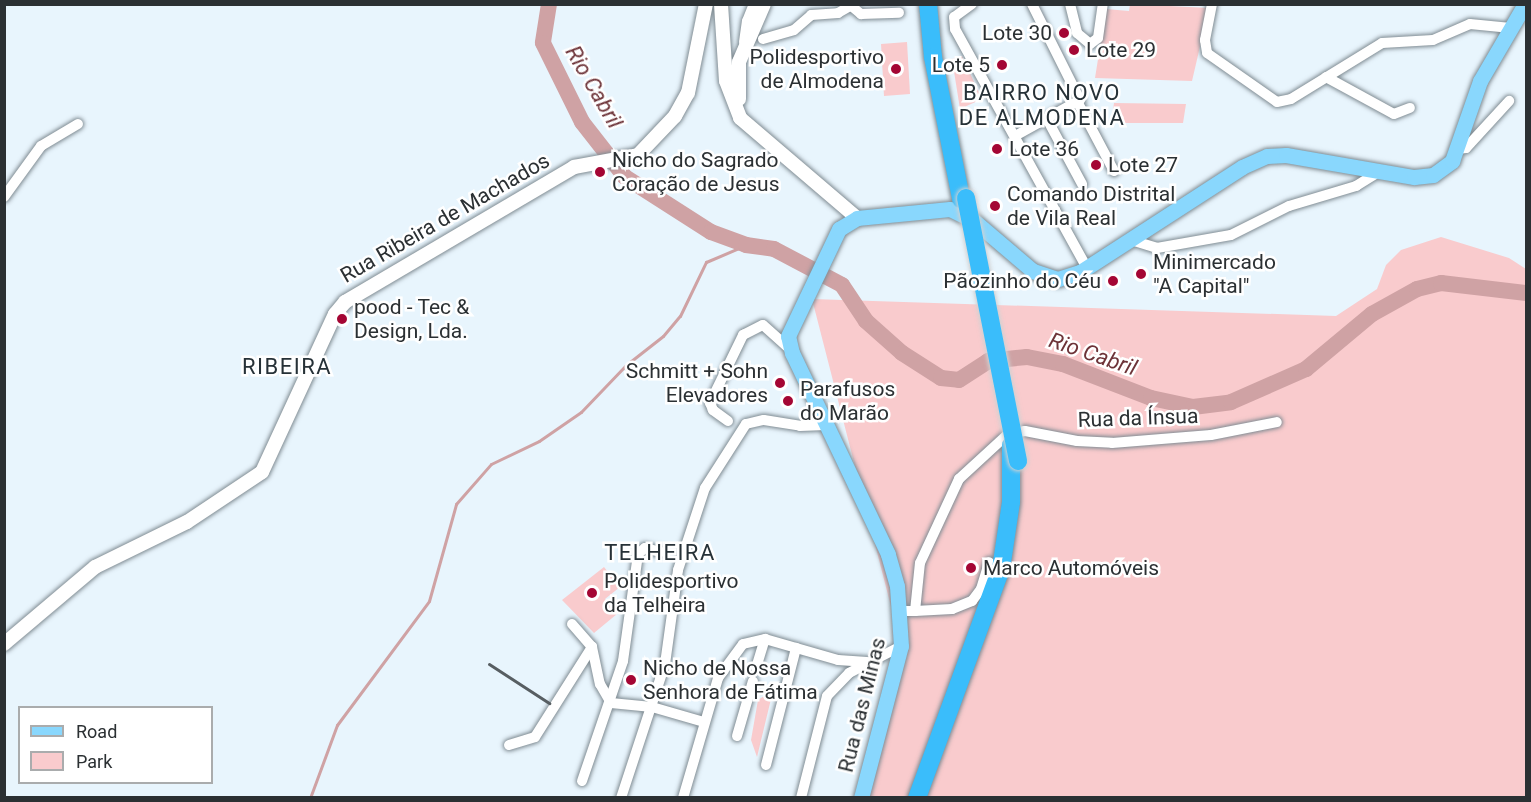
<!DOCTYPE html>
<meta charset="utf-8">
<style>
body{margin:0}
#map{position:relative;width:1531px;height:802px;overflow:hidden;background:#e8f5fd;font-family:Roboto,sans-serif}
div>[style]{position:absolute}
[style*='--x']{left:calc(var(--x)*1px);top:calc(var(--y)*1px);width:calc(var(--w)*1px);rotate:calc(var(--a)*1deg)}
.green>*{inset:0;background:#f9cbcd}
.stream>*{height:3px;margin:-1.5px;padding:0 1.5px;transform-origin:1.5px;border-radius:1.5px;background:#cfa2a4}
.river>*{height:16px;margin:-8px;padding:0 8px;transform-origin:8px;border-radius:8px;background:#cfa2a4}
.roads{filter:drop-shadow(0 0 2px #808c93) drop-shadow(0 0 2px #808c93)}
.street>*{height:10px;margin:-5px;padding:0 5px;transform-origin:5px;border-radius:5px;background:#fff}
.secondary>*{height:14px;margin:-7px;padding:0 7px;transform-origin:7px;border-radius:7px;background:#fff}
.primary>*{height:15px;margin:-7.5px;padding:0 7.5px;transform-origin:7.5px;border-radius:7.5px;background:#89d7fd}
.highway>*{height:18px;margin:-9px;padding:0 9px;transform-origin:9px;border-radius:9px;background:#3abdfb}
.rail>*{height:3px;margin:-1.5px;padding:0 1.5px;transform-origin:1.5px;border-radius:1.5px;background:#575e62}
.bridges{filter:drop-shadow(0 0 2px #d0d1d2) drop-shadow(0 0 2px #d0d1d2)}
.highway-bridge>*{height:18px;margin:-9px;padding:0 9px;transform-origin:9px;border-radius:9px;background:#3abdfb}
.dots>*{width:16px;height:16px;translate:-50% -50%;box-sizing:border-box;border:3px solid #fff;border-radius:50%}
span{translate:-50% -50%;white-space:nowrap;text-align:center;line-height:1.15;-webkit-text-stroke:5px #fff;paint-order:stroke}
.poi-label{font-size:21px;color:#2b3033}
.right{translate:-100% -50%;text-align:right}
.left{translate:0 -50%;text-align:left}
.street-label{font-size:21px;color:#2b3033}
.water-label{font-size:22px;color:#6d3338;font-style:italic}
.neighbourhood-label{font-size:22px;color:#263137;letter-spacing:1.5px}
.frame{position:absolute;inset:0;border:6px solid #2b3033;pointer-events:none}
.legend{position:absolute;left:18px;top:706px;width:195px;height:78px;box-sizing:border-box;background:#fff;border:2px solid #aaacad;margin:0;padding:8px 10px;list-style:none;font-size:18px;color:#2b3033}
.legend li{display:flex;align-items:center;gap:12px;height:30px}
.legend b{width:30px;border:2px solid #aaacad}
</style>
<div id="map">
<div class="green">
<i style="clip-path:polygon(1130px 4px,1209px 8px,1192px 81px,1095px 78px,1106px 9px,1129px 11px)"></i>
<i style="clip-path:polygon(907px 42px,910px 94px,884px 96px,881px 44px)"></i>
<i style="clip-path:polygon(962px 56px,982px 99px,960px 109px,952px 59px)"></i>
<i style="clip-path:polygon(1114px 103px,1186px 104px,1183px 123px,1111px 123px)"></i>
<i style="clip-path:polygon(1441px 237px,1509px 258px,1526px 269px,1526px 797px,869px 797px,905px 661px,812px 299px,1336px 316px,1377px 289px,1386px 265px,1401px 250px)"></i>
<i style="clip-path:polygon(604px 567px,620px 587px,605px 599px,617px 614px,594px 633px,562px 600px)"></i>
<i style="clip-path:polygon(775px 689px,780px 689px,779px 698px,771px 699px,757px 757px,751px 740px,758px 700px)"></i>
</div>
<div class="stream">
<i style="--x:310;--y:798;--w:78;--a:-69.7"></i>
<i style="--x:337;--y:725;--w:154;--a:-53.4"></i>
<i style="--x:429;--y:601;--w:101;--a:-74.4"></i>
<i style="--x:456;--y:504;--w:53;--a:-48.8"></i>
<i style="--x:491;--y:464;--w:53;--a:-25.6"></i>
<i style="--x:539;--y:441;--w:51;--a:-34.6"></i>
<i style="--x:581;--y:412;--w:65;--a:-46.2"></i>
<i style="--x:626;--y:365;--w:47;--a:-38.1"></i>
<i style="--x:663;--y:336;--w:26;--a:-50"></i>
<i style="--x:680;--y:316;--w:60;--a:-64.3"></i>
<i style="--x:706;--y:262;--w:43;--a:-23"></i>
</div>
<div class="river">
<i style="--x:549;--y:4;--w:39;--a:99"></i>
<i style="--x:543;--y:43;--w:88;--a:63.7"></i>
<i style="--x:582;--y:122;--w:70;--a:52"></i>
<i style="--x:625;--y:177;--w:102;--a:32.6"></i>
<i style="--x:711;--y:232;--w:37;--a:20"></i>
<i style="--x:746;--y:245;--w:28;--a:8"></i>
<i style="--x:774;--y:249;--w:77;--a:27.9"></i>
<i style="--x:842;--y:285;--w:43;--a:56.3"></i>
<i style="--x:866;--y:321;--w:48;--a:41.6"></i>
<i style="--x:902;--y:353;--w:46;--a:32.7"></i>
<i style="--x:941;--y:378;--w:18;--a:6"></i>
<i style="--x:959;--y:380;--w:35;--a:-33"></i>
<i style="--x:988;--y:361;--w:39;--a:-6"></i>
<i style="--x:1027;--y:357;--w:37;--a:11"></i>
<i style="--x:1063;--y:364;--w:94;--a:21.1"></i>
<i style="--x:1151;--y:398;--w:43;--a:12.1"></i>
<i style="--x:1193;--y:407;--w:38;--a:-7"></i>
<i style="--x:1231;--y:402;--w:82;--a:-23.7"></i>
<i style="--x:1306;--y:369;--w:86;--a:-39.8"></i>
<i style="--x:1372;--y:314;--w:51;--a:-29.1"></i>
<i style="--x:1417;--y:289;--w:25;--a:-14"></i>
<i style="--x:1441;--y:283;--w:86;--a:6.7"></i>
</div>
<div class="roads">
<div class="street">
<i style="--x:849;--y:4;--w:16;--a:40"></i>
<i style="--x:861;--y:14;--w:38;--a:-2"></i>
<i style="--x:972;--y:4;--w:22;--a:144"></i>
<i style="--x:954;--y:17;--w:12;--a:85"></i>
<i style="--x:955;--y:29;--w:273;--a:61.1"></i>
<i style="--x:1070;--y:4;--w:30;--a:76"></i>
<i style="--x:1077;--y:33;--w:17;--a:40"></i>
<i style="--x:1090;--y:44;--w:10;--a:-37"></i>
<i style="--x:1098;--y:38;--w:34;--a:-82"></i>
<i style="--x:1212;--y:4;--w:37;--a:101"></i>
<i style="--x:1205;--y:40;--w:13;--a:81"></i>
<i style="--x:1207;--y:53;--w:85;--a:35"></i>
<i style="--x:1277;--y:102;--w:14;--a:-12"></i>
<i style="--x:1291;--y:99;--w:107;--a:-31.6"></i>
<i style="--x:1382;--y:43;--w:51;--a:-3.4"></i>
<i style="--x:1433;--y:40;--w:40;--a:-23.4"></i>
<i style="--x:1470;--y:24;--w:41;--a:5.6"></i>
<i style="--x:763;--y:39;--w:32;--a:-16"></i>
<i style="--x:794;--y:30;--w:23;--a:-41"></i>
<i style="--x:811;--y:15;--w:27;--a:-4"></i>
<i style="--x:838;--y:13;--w:14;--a:-30"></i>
<i style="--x:744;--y:42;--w:21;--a:-82"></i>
<i style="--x:747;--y:21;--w:18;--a:-68"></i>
<i style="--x:1326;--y:77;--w:77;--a:28.6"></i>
<i style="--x:1394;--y:114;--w:17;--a:-21"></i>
<i style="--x:1078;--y:103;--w:77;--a:62.1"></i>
<i style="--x:1047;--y:119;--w:74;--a:61.7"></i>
<i style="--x:1015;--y:136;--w:74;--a:-29"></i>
<i style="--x:1080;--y:100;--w:107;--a:-116.6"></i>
<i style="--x:1457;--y:149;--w:9;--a:-6"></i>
<i style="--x:1466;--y:148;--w:64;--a:-47.5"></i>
<i style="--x:4;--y:197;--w:63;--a:-54"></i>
<i style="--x:41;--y:146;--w:43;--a:-30.7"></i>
<i style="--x:1131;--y:240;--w:27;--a:17"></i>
<i style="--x:1157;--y:248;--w:75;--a:-10"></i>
<i style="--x:1231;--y:235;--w:65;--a:-26.6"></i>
<i style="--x:1289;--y:206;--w:70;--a:-16.6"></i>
<i style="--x:1356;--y:186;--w:28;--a:-32"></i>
<i style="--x:728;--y:421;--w:19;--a:-144"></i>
<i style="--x:713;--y:410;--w:8;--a:-113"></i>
<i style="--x:710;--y:403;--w:76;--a:-64.1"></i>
<i style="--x:743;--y:335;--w:22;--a:-27"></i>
<i style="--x:763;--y:325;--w:36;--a:42"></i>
<i style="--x:900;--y:611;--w:15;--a:0"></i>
<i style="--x:915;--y:611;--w:48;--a:-84.1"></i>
<i style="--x:920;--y:563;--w:93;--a:-65.1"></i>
<i style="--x:959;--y:479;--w:67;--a:-42.6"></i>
<i style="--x:1008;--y:434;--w:17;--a:-10"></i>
<i style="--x:1025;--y:431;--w:53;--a:10.9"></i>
<i style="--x:1077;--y:441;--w:35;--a:3"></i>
<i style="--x:1112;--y:443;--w:99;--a:-4.6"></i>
<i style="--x:1211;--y:435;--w:67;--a:-11.1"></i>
<i style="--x:915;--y:611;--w:37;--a:-3"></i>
<i style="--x:952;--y:609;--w:22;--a:-22"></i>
<i style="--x:972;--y:601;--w:15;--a:-53"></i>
<i style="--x:981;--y:589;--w:28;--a:-73"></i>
<i style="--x:572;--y:624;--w:30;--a:49"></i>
<i style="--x:592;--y:647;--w:38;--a:78"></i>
<i style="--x:600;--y:684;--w:22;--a:60"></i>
<i style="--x:611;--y:703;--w:41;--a:5.6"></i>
<i style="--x:652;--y:707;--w:54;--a:16.1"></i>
<i style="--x:756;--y:668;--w:30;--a:-73"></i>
<i style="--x:737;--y:736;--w:57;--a:-73.8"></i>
<i style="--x:509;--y:745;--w:27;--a:-17"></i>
<i style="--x:535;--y:737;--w:107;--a:-57.7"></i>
<i style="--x:766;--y:765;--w:121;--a:-75.6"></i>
<i style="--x:582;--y:781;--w:127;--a:-71.1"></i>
<i style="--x:623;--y:661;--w:108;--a:-82"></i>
<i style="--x:638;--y:554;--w:9;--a:-41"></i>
<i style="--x:645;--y:548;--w:16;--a:14"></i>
<i style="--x:621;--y:798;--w:141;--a:-71.8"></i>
<i style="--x:665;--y:664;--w:95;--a:-82.1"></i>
<i style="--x:678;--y:570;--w:86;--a:-71.8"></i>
<i style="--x:705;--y:488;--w:76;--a:-57.4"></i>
<i style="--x:746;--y:424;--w:18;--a:-13"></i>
<i style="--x:764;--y:420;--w:36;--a:9"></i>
<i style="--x:800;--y:426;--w:26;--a:-2"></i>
<i style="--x:683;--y:798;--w:125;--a:-73.7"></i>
<i style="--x:718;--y:678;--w:42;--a:-53.7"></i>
<i style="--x:743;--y:644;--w:23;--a:-13"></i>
<i style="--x:765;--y:639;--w:76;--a:16"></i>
<i style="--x:838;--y:660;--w:29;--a:4"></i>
<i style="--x:801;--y:798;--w:105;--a:-75.7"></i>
<i style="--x:827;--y:696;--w:32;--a:-46"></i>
<i style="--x:849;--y:673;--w:59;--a:-27.4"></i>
</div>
<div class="secondary">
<i style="--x:721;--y:4;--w:77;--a:86.3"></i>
<i style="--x:726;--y:81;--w:40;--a:69"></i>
<i style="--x:740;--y:118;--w:154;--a:40.5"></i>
<i style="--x:739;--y:99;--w:37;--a:-90"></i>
<i style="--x:739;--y:62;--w:63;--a:-66.7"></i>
<i style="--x:4;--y:644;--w:119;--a:-40.2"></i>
<i style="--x:95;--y:567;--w:102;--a:-26.1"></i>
<i style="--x:187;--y:522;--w:90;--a:-33.7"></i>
<i style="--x:262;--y:472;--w:174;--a:-65.2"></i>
<i style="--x:335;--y:314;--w:16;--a:-50"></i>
<i style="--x:345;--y:302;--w:266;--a:-30.5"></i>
<i style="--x:574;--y:167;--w:65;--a:-10.6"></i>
<i style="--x:638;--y:155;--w:54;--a:-46.5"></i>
<i style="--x:675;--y:116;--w:26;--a:-61"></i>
<i style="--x:688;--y:93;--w:91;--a:-78.6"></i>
</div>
<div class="primary">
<i style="--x:861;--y:798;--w:157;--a:-75.3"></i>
<i style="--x:901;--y:646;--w:60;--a:-93.8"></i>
<i style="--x:897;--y:586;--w:33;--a:-106"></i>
<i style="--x:888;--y:554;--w:223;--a:-115.5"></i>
<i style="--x:792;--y:353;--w:17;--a:-103"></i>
<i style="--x:788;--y:336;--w:119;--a:-64.5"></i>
<i style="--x:839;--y:229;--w:21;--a:-31"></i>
<i style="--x:857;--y:218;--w:93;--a:-5.5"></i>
<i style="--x:950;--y:209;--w:25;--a:26"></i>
<i style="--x:973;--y:220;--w:79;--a:40.4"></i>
<i style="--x:1033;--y:271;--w:26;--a:18"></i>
<i style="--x:1058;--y:279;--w:23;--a:-18"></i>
<i style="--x:1080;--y:272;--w:193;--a:-32.9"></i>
<i style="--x:1242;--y:167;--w:27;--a:-24"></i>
<i style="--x:1267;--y:156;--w:19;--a:-3"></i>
<i style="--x:1286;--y:155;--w:130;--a:9.8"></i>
<i style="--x:1414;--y:177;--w:19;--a:-6"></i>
<i style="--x:1433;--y:175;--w:24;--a:-36"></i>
<i style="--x:1452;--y:161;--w:85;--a:-70.7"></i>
<i style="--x:1480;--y:81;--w:89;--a:-59.7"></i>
</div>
<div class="highway">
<i style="--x:928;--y:4;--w:53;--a:84.6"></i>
<i style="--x:933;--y:57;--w:145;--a:78.8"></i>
<i style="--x:917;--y:798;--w:244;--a:-69.9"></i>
<i style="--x:1001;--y:569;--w:68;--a:-81.5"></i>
<i style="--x:1011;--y:502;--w:57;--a:-90"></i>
</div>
</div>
<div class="rail">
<i style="--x:489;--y:664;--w:72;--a:33"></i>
</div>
<div class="bridges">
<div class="highway-bridge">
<i style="--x:966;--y:198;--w:268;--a:78.8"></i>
</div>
</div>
<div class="dots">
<i style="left:1064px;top:33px;background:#a40634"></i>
<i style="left:1074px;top:50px;background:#a40634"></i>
<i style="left:1002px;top:65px;background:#a40634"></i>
<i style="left:896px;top:69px;background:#a40634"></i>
<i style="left:997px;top:149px;background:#a40634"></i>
<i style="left:1096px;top:165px;background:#a40634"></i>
<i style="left:600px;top:172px;background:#a40634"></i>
<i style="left:995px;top:206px;background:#a40634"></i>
<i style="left:1141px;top:274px;background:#a40634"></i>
<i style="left:1113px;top:281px;background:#a40634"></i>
<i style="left:342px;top:319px;background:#a40634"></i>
<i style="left:780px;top:383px;background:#a40634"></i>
<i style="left:788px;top:401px;background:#a40634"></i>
<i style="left:971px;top:568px;background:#a40634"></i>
<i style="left:592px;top:593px;background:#a40634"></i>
<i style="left:631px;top:680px;background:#a40634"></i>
</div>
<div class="poi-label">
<span class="right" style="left:1052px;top:33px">Lote 30</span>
<span class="left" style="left:1086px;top:50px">Lote 29</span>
<span class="right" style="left:884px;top:69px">Polidesportivo<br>de Almodena</span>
<span class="right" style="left:990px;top:65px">Lote 5</span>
<span class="left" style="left:1009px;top:149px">Lote 36</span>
<span class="left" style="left:612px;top:172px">Nicho do Sagrado<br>Coração de Jesus</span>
<span class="left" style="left:1108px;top:165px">Lote 27</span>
<span class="left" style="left:1007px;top:206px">Comando Distrital<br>de Vila Real</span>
<span class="left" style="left:1153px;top:274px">Minimercado<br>"A Capital"</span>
<span class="right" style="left:1101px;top:281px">Pãozinho do Céu</span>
<span class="left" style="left:354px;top:319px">pood - Tec &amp;<br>Design, Lda.</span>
<span class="right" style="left:768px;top:383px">Schmitt + Sohn<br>Elevadores</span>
<span class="left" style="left:800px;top:401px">Parafusos<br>do Marão</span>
<span class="left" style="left:983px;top:568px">Marco Automóveis</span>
<span class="left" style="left:604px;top:593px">Polidesportivo<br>da Telheira</span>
<span class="left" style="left:643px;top:680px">Nicho de Nossa<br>Senhora de Fátima</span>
</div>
<div class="street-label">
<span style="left:445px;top:218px;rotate:-30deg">Rua Ribeira de Machados</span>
<span style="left:1138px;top:418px;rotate:-2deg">Rua da Ínsua</span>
<span style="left:862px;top:705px;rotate:-76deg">Rua das Minas</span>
</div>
<div class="water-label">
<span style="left:594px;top:87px;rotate:60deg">Rio Cabril</span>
<span style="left:1093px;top:354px;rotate:19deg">Rio Cabril</span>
</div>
<div class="neighbourhood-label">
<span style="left:1042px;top:105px">BAIRRO NOVO<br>DE ALMODENA</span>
<span style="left:287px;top:367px">RIBEIRA</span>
<span style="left:660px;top:553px">TELHEIRA</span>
</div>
<div class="frame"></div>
<ul class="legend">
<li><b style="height:8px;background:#89d7fd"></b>Road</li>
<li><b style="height:16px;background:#f9cbcd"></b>Park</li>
</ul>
</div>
